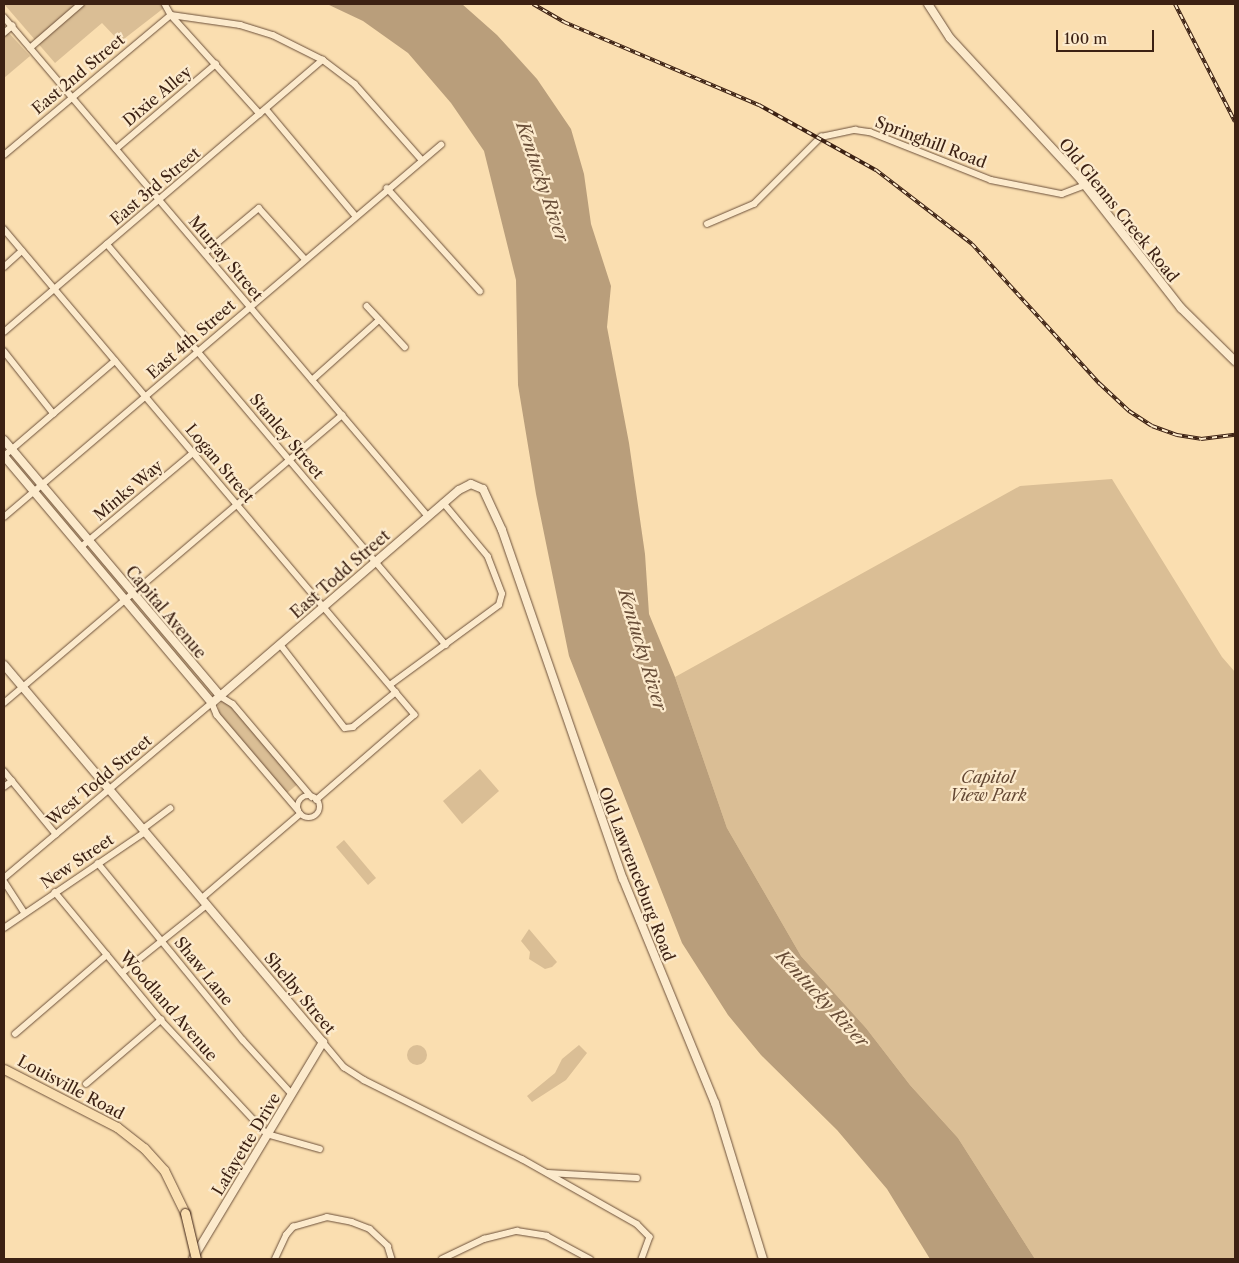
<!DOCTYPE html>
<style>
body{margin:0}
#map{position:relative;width:1239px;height:1263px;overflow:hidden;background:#fadeb0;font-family:"Libre Caslon Text",serif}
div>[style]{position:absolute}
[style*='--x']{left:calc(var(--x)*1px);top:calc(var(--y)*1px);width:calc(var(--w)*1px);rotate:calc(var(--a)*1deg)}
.green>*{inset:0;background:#dabe95}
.round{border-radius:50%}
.water>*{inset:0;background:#b99e7b}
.roads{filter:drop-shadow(0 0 1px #6c503a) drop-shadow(0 0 1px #6c503a)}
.street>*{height:5.5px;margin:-2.75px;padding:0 2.75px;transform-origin:2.75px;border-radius:2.75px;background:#fceacc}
.street>.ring{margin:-2.75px;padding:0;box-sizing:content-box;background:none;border:5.5px solid #fceacc;border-radius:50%}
.secondary>*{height:8px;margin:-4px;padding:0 4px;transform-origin:4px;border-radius:4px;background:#fceacc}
.primary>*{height:9px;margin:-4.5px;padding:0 4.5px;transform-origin:4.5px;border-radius:4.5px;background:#fadeb0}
.rail>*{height:4px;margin-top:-2px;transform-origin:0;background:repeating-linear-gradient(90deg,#fceacc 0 5.5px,#3c2113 0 11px);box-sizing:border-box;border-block:1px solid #3c2113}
.bridges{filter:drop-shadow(0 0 1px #3c2113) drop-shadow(0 0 1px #3c2113)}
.primary-bridge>*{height:9px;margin:-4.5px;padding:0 4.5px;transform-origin:4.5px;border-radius:4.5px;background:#fadeb0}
span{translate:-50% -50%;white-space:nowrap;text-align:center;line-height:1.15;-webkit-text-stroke:4.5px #fceacc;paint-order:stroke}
.street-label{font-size:16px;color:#3c2113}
.park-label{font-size:16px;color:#644834;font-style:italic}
.water-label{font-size:18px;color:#684d37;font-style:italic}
.frame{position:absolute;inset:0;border:5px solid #3c2113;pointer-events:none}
.scale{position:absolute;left:1056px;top:30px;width:98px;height:22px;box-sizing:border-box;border:2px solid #3c2113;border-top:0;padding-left:6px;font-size:15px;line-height:18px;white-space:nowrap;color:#3c2113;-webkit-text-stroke:4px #fceacc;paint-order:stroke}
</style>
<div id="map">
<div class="green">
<i style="clip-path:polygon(4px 4px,169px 4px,120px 42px,102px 23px,55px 63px)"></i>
<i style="clip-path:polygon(8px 32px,30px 56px,4px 78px,4px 36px)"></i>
<i style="clip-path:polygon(1112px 479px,1222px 657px,1235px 672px,1235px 1259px,1035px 1259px,958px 1138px,910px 1085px,866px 1028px,801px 956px,727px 828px,675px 677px,1020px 486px)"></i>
<i style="clip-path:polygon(223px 701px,228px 702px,299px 783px,287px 793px,219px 713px,218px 705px)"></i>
<i style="clip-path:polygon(480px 769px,499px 791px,462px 824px,443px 801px)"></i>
<i style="clip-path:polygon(344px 840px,376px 878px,368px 885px,336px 847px)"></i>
<i style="clip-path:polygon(529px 929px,557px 962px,552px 967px,545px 969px,529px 959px,530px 952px,521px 941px)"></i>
<i style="clip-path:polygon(579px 1045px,587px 1053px,566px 1080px,532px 1102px,527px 1096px,555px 1073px,562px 1059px)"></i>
<i class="round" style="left:407px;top:1045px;width:20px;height:20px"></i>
</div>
<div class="water">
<i style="clip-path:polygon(327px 4px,462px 4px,497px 35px,537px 79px,571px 129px,584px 174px,591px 224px,611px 286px,607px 327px,629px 443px,645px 554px,649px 614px,675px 677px,727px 828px,801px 956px,866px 1028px,910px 1085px,958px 1138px,1035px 1259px,930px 1259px,887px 1189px,837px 1130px,761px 1055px,728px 1015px,682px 943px,569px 656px,536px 494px,518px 385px,516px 280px,484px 151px,451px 103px,408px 53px,363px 21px)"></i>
</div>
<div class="roads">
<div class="street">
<i style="--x:165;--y:4;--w:13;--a:61"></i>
<i style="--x:171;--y:15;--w:133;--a:48"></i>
<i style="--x:171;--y:15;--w:70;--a:8.2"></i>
<i style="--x:240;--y:25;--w:34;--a:17"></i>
<i style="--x:273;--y:35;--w:56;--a:26.6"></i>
<i style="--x:323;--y:60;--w:40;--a:37"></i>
<i style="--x:355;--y:84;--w:101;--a:48.6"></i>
<i style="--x:4;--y:17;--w:655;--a:49.65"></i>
<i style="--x:4;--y:33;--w:11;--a:-41"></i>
<i style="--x:30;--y:48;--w:67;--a:-40.8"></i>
<i style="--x:266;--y:109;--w:138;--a:50"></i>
<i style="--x:116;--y:149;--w:131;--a:-40.4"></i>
<i style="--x:4;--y:155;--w:218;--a:-40"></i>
<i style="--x:387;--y:188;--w:139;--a:47.9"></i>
<i style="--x:707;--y:224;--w:51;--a:-23.1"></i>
<i style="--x:754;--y:204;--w:95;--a:-45"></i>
<i style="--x:821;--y:137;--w:35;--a:-12"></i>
<i style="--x:855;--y:130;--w:15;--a:8"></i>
<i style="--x:870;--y:132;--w:130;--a:21.6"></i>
<i style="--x:991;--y:180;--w:72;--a:11.2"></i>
<i style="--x:1062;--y:194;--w:25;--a:-21"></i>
<i style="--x:4;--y:229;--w:636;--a:49.78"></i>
<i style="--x:415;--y:715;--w:130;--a:139.1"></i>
<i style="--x:107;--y:244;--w:525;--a:49.79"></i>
<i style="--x:205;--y:253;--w:70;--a:-39.8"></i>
<i style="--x:259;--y:208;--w:67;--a:48"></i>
<i style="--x:4;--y:267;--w:24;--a:-42"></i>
<i style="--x:367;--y:306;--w:56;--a:47.2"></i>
<i style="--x:4;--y:332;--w:419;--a:-40.5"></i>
<i style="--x:4;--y:351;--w:80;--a:51.6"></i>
<i style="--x:312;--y:380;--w:90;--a:-41.8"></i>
<i style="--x:4;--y:456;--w:146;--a:-40.6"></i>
<i style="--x:4;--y:517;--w:574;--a:-40.41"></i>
<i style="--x:81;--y:547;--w:146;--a:-40"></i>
<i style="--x:280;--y:644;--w:106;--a:52.3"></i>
<i style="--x:345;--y:728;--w:8;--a:-7"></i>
<i style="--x:353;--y:727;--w:55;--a:-39.1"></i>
<i style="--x:390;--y:685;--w:135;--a:-36.3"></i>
<i style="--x:499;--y:605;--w:11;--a:-75"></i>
<i style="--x:502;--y:594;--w:40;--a:-111"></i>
<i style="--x:488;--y:557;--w:70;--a:-129.8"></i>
<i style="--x:220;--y:696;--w:15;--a:32"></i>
<i style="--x:233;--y:704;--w:122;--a:49.7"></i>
<i style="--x:4;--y:703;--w:444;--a:-40.4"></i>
<i style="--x:4;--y:771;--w:82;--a:50.5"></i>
<i style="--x:4;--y:787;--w:10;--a:-37"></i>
<i class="ring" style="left:298px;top:796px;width:16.5px;height:16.5px"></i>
<i style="--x:143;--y:829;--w:34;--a:-37"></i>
<i style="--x:98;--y:863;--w:229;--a:50.7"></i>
<i style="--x:243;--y:1040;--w:73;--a:47.8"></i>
<i style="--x:4;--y:878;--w:272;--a:-40.1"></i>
<i style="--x:212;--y:703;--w:13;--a:67"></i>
<i style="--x:217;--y:715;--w:125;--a:49.5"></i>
<i style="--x:4;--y:881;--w:38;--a:57"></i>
<i style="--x:55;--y:892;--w:166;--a:50.4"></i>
<i style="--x:161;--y:1020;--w:156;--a:47.1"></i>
<i style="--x:267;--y:1134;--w:55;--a:15.8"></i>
<i style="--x:202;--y:898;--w:129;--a:-40.6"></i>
<i style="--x:4;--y:928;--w:171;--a:-34.2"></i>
<i style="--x:122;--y:973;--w:109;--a:-38.7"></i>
<i style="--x:15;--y:1034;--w:121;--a:-40.7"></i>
<i style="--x:323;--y:1042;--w:33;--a:50"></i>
<i style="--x:344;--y:1067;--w:24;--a:33"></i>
<i style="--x:364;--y:1080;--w:177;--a:26.6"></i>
<i style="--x:522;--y:1159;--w:132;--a:29.5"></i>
<i style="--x:637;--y:1224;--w:18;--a:45"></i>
<i style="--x:650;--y:1237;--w:23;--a:110"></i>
<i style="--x:86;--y:1084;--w:99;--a:-40.5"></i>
<i style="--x:548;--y:1173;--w:89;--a:3.2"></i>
<i style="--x:275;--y:1259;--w:26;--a:-65"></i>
<i style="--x:286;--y:1235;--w:11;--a:-49"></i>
<i style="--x:293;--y:1227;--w:35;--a:-16"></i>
<i style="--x:327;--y:1217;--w:25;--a:11"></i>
<i style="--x:352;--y:1222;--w:19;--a:21"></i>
<i style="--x:370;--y:1229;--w:25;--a:43"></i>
<i style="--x:388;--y:1246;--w:14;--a:73"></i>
<i style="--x:442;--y:1259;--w:47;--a:-25.5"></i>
<i style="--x:484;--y:1239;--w:34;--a:-14"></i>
<i style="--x:517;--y:1231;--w:30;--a:9"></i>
<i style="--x:547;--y:1236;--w:49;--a:28.1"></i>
</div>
<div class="secondary">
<i style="--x:928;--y:4;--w:40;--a:57.1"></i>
<i style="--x:950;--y:38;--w:187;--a:47.2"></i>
<i style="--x:1077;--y:175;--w:169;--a:52"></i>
<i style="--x:1181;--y:308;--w:76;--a:44.5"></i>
<i style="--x:4;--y:440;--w:335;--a:49.8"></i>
<i style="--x:4;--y:456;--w:323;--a:49.9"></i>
<i style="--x:212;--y:703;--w:326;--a:-40.8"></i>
<i style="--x:459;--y:490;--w:13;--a:-27"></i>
<i style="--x:471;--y:484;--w:13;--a:23"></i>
<i style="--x:483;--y:489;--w:45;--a:65.1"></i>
<i style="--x:502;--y:530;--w:369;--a:70.9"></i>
<i style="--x:623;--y:879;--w:242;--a:67.7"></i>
<i style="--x:715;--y:1103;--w:163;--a:72.9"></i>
<i style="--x:4;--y:665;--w:494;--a:49.8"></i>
<i style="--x:323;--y:1042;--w:252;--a:121"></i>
</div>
<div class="primary">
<i style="--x:4;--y:1069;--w:127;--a:27.2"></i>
<i style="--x:117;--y:1127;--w:34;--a:38"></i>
<i style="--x:144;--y:1148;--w:30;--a:48"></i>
<i style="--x:164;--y:1170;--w:48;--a:64"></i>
</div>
</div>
<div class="rail">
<i style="--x:533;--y:4;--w:36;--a:30"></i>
<i style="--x:564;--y:22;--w:212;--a:23.1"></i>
<i style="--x:759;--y:105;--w:134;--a:29.1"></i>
<i style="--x:876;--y:170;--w:121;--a:37.6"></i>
<i style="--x:972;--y:244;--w:190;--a:47.6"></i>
<i style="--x:1100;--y:384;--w:40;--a:43"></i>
<i style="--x:1129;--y:411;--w:27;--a:33"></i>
<i style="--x:1152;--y:426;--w:27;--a:20"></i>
<i style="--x:1177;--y:435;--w:24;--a:9"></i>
<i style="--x:1201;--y:439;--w:34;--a:-7"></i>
<i style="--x:1175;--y:4;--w:132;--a:63"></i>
</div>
<div class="bridges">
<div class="primary-bridge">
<i style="--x:185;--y:1213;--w:47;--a:76.6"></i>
</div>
</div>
<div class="street-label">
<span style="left:78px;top:74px;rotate:-40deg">East 2nd Street</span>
<span style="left:157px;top:96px;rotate:-40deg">Dixie Alley</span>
<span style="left:931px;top:142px;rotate:21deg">Springhill Road</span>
<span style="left:155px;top:186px;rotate:-40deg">East 3rd Street</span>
<span style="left:1119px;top:210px;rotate:51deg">Old Glenns Creek Road</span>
<span style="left:226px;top:258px;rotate:50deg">Murray Street</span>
<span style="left:191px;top:339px;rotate:-41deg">East 4th Street</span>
<span style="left:287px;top:436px;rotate:50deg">Stanley Street</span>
<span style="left:220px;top:463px;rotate:50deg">Logan Street</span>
<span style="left:128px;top:490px;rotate:-40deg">Minks Way</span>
<span style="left:340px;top:574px;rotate:-41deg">East Todd Street</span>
<span style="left:166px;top:612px;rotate:50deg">Capital Avenue</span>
<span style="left:99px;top:780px;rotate:-40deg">West Todd Street</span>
<span style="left:77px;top:861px;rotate:-34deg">New Street</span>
<span style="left:637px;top:874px;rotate:69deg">Old Lawrenceburg Road</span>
<span style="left:204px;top:971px;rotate:51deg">Shaw Lane</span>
<span style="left:300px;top:993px;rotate:50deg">Shelby Street</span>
<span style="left:169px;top:1006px;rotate:49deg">Woodland Avenue</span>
<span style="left:71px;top:1087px;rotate:28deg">Louisville Road</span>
<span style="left:246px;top:1144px;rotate:-59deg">Lafayette Drive</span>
</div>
<div class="park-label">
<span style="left:988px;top:786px">Capitol<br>View Park</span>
</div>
<div class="water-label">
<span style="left:542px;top:182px;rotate:71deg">Kentucky River</span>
<span style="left:642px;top:650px;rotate:73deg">Kentucky River</span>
<span style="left:822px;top:999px;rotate:47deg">Kentucky River</span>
</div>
<div class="frame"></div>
<div class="scale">100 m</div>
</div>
